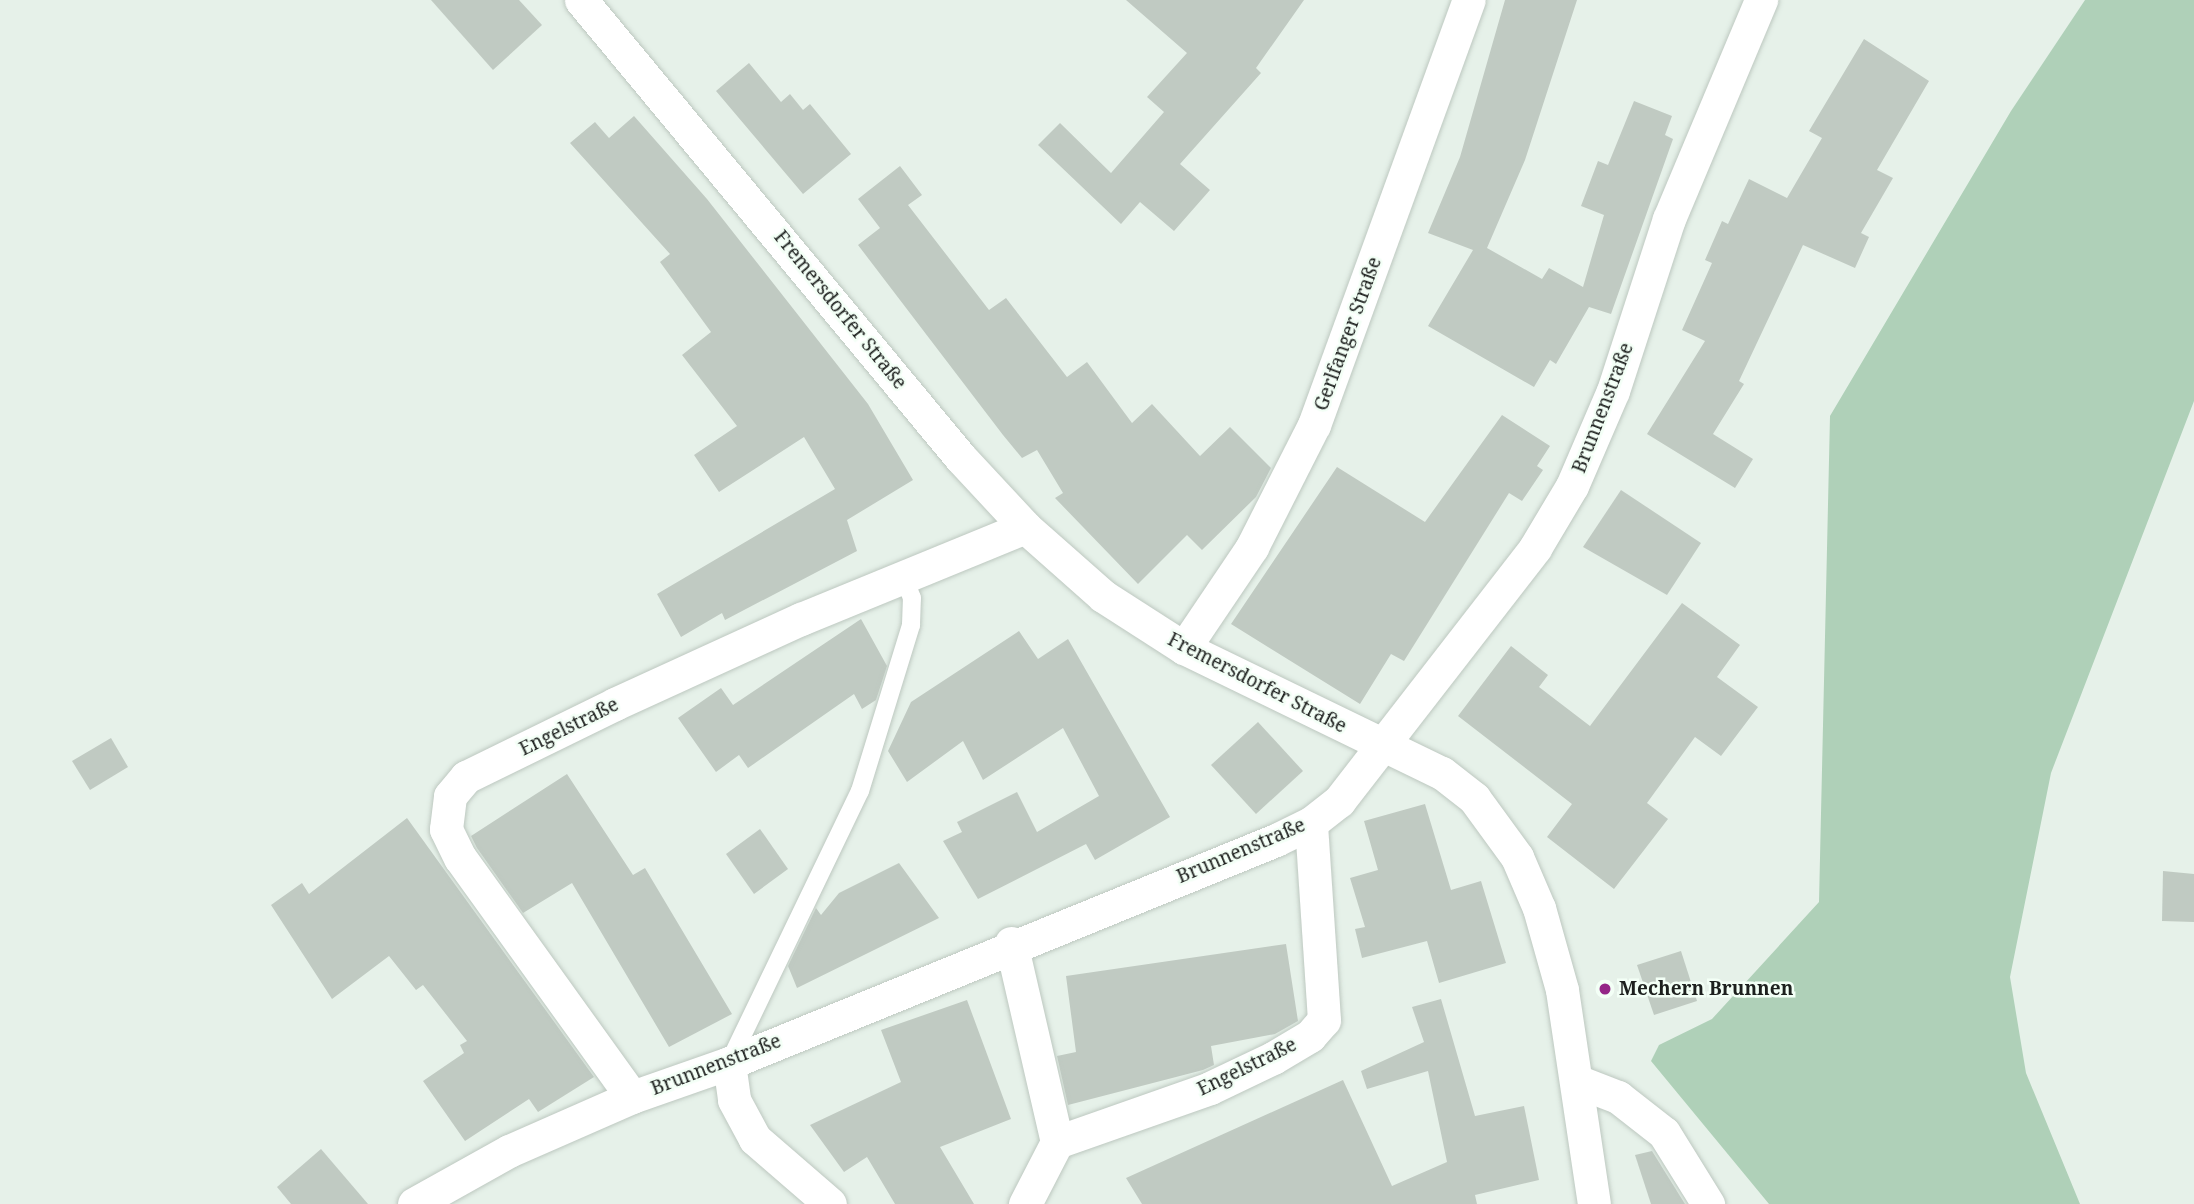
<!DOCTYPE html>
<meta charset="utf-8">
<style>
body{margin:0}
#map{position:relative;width:2194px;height:1204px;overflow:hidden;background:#e6f1e9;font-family:"Noto Serif",serif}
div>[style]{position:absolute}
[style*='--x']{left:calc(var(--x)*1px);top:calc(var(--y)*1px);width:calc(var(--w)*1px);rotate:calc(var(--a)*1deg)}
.green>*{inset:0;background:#afd0b8}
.building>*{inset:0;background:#c0cac2}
.roads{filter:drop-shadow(0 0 2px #bdc8c0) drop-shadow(0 0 2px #bdc8c0)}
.service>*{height:18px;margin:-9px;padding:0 9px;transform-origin:9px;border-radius:9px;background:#fff}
.minor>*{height:33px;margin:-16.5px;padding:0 16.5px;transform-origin:16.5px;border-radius:16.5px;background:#fff}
.dots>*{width:19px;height:19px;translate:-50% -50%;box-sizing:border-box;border:4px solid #f3fff6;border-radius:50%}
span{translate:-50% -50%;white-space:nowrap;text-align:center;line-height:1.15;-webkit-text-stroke:5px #f3fff6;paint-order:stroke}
.street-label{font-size:19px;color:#1d201e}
.poi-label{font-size:19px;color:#1d201e;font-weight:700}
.left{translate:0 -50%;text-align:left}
</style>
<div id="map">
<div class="green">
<i style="clip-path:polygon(2085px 0,2194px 0,2194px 401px,2051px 773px,2010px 977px,2026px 1073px,2080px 1204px,1769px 1204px,1651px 1061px,1659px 1045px,1712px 1019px,1819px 902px,1830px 416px,2011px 111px)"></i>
</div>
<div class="building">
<i style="clip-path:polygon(431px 0,519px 0,542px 25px,493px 70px)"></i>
<i style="clip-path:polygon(1126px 0,1304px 0,1256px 68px,1261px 73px,1180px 164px,1210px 190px,1174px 231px,1140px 202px,1121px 224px,1038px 145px,1060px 123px,1111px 173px,1164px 112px,1147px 97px,1187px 53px)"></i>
<i style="clip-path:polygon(1505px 0,1577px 0,1525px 160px,1487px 248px,1542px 279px,1549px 268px,1583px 287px,1604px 215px,1581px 206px,1598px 161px,1608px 165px,1634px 101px,1672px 116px,1665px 135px,1673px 139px,1611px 314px,1589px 307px,1556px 364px,1550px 360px,1534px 387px,1428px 326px,1473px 250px,1428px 233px,1460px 157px)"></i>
<i style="clip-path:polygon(1864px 39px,1929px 81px,1877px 170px,1893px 178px,1861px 233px,1869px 237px,1855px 268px,1803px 245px,1739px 381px,1744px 384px,1713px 434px,1753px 459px,1735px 488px,1647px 434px,1705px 341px,1682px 330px,1712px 263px,1705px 260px,1722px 221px,1728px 224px,1749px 179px,1787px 198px,1822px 138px,1809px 131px)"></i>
<i style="clip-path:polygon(749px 63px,781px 102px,790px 94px,803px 110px,810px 104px,851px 154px,803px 194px,716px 91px)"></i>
<i style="clip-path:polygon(634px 116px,707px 199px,868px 404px,913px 480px,847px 520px,857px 551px,725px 620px,722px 613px,681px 637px,657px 594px,835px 489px,804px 437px,719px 492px,694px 455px,737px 426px,682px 355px,711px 332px,660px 262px,670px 254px,570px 143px,595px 122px,609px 138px)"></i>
<i style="clip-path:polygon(900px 166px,922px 195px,908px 205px,989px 310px,1006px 298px,1067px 377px,1087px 362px,1132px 423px,1152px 404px,1200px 456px,1230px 427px,1271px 468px,1256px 497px,1202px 550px,1187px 535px,1138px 584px,1055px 498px,1063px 493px,1037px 450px,1022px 458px,1003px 435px,858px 245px,880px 228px,858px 199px)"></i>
<i style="clip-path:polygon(1502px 415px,1550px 446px,1537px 466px,1543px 470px,1522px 501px,1509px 493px,1404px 661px,1391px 654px,1360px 704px,1231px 624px,1337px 467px,1425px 522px)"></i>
<i style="clip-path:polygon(1621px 490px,1701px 543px,1667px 595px,1583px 547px)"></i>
<i style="clip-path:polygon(1682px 603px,1740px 645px,1717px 677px,1758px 707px,1721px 756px,1695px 737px,1647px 803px,1668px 819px,1614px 889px,1547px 837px,1572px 804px,1458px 716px,1511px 646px,1548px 675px,1539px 687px,1590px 726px)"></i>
<i style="clip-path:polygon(861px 619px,887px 666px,876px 700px,862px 709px,854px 694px,748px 768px,739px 755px,716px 772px,678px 718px,721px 688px,733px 705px)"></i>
<i style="clip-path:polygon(1019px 631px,1038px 659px,1068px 639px,1170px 817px,1095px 860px,1086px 844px,978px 899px,943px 841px,962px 832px,957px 822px,1017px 792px,1037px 832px,1099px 796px,1063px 728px,983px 780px,963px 741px,907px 782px,888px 751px,911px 702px)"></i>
<i style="clip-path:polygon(1258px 722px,1303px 771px,1256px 814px,1211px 765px)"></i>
<i style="clip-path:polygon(111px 738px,128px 767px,90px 790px,72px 761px)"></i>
<i style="clip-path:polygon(567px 774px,633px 875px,645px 868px,732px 1014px,669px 1047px,572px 883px,523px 913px,477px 848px,471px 836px)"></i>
<i style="clip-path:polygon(1425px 804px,1451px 890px,1481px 881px,1506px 963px,1439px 983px,1427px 941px,1362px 958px,1355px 929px,1365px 927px,1350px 878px,1378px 870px,1364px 821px)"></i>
<i style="clip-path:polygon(407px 818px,594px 1077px,538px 1112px,529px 1099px,465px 1141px,423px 1081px,464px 1053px,460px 1045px,467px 1041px,423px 985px,416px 990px,389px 956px,332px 999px,271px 905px,302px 883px,309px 894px)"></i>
<i style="clip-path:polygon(760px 829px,788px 869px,754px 894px,726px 854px)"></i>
<i style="clip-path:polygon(899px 863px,939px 918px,797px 988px,788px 966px,816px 908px,821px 915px,839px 893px)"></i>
<i style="clip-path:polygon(2163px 871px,2194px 874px,2194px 922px,2162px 921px)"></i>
<i style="clip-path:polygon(1286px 944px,1298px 1021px,1275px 1034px,1211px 1046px,1214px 1065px,1203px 1070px,1068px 1105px,1057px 1056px,1076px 1052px,1066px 976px)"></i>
<i style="clip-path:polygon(1681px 951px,1697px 1001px,1654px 1015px,1637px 965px)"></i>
<i style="clip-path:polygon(1441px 999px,1475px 1116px,1524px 1106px,1539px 1180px,1475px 1195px,1477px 1204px,1142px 1204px,1126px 1178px,1343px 1080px,1392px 1186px,1447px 1162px,1428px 1071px,1367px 1089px,1361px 1071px,1424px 1042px,1412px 1007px)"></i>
<i style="clip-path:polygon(967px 1000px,1011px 1119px,940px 1147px,974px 1204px,895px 1204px,867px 1157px,844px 1172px,810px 1125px,901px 1082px,881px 1030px)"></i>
<i style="clip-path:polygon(321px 1149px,368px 1204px,291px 1204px,277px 1187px)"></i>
<i style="clip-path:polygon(1652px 1151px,1685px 1204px,1651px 1204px,1635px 1155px)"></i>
</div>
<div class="roads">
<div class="service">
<i style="--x:729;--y:1063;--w:302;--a:-64.3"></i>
<i style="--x:860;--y:791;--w:174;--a:-72.9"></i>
<i style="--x:911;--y:625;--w:27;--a:-88"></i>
<i style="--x:912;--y:598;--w:22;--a:-112"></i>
</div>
<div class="minor">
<i style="--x:581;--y:0;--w:594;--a:50.33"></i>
<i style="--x:960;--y:457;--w:96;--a:47.1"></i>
<i style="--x:1025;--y:527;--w:104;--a:41.5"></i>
<i style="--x:1103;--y:596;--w:96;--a:32.7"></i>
<i style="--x:1184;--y:648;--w:287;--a:25.9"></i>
<i style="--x:1442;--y:773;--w:41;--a:38"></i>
<i style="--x:1474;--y:798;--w:73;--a:53.9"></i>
<i style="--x:1517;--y:857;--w:56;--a:66.7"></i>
<i style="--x:1539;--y:908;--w:85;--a:74.3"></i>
<i style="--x:1562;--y:990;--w:216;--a:81.5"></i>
<i style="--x:1184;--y:648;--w:122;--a:-56"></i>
<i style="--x:1252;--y:547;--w:137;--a:-63.1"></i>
<i style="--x:1314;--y:425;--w:452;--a:-70"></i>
<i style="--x:1011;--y:943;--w:204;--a:77"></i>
<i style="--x:1057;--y:1142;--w:70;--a:117.3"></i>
<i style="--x:729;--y:1063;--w:37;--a:82"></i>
<i style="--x:734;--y:1100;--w:44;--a:61.7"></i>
<i style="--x:755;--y:1139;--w:99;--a:40.9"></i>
<i style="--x:1579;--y:1082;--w:42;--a:21"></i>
<i style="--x:1618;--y:1097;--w:58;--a:38"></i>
<i style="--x:1664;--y:1133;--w:84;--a:58.2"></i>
<i style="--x:632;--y:1097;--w:294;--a:-125.7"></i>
<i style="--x:460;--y:858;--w:32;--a:-116"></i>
<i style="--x:446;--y:829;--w:33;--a:-83"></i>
<i style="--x:450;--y:796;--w:25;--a:-50"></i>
<i style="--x:466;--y:777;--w:166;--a:-26.1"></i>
<i style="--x:615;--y:704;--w:205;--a:-24.6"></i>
<i style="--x:801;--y:619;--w:242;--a:-22.3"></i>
<i style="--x:1057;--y:1142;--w:162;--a:-19.4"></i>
<i style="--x:1210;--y:1088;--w:70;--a:-25.5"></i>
<i style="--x:1273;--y:1058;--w:43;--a:-30.7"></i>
<i style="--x:1310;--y:1036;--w:21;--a:-49"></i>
<i style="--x:1324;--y:1020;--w:197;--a:-93.8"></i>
<i style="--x:414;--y:1204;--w:109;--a:-29.2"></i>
<i style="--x:509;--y:1151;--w:134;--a:-23.7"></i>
<i style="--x:632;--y:1097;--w:103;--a:-19.3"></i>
<i style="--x:729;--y:1063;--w:591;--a:-22.18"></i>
<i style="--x:1276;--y:840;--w:39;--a:-26"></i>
<i style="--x:1311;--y:823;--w:36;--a:-38"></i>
<i style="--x:1339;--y:801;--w:320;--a:-52.2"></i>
<i style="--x:1535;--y:548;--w:72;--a:-59.2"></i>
<i style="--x:1572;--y:486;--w:103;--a:-66.7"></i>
<i style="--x:1613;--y:391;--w:181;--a:-72"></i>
<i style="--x:1669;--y:219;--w:238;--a:-67.2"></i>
</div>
</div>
<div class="dots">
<i style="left:1605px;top:989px;background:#942687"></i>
</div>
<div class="street-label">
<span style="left:840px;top:310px;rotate:51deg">Fremersdorfer Straße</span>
<span style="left:1348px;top:334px;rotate:-70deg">Gerlfanger Straße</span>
<span style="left:1603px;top:408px;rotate:-69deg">Brunnenstraße</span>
<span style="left:1257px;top:683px;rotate:27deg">Fremersdorfer Straße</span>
<span style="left:569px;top:727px;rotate:-26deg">Engelstraße</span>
<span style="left:1241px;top:851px;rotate:-23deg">Brunnenstraße</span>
<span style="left:716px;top:1065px;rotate:-21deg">Brunnenstraße</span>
<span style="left:1247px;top:1067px;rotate:-26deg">Engelstraße</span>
</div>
<div class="poi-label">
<span class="left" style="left:1619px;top:989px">Mechern Brunnen</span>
</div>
</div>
